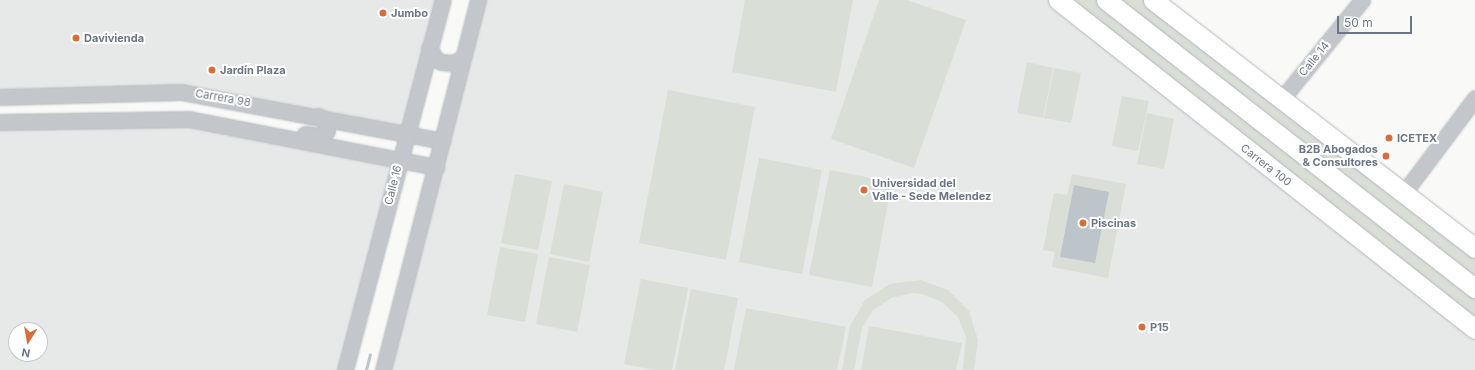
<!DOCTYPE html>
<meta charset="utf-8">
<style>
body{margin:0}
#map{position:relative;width:1475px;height:370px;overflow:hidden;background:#f9f9f7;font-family:Inter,sans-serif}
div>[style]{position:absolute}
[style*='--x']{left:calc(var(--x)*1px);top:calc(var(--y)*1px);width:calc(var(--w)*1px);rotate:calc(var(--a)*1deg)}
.built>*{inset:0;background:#e7e8e8}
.green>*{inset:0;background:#d9ded7}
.water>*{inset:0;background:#bdc5cb}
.stream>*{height:3px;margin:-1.5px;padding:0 1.5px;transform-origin:1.5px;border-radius:1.5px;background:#bdc5cb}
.roads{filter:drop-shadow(0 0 1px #b4b8bd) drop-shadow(0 0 1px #b4b8bd)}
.minor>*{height:15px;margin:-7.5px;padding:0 7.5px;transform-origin:7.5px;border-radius:7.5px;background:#c3c6ca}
.major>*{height:19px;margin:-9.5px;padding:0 9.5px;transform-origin:9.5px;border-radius:9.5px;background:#fff}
.dots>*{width:11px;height:11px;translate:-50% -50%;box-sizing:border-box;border:2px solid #fff;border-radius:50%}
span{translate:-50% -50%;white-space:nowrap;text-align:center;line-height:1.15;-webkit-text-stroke:4px #fff;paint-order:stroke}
.poi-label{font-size:11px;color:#6b7786;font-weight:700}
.left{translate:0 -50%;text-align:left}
.right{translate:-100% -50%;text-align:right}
.street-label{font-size:11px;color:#6b7786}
.north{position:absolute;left:8px;top:322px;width:40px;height:40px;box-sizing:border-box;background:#fff;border:1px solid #c4c9cf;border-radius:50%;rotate:191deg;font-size:11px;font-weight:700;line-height:16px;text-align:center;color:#6b7786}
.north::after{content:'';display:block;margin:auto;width:14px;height:18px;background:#d76d3a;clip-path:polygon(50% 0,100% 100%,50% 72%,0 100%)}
.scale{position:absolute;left:1337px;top:16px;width:75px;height:18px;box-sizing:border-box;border:2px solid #6b7786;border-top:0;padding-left:5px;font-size:12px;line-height:14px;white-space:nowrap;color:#6b7786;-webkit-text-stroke:3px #fff;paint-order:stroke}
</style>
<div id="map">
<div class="built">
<i style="clip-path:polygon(0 0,443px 0,407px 134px,234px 100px,0 97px)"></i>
<i style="clip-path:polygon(478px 0,1058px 0,1475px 329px,1475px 370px,383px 370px)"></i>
<i style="clip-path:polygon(evenodd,189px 119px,400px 159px,345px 370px,0 370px,0 122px,189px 119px,16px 330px,40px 330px,40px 354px,16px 354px,16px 330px)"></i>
</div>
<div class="green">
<i style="clip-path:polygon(745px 0,853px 0,836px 92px,732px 72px)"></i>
<i style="clip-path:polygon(879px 0,907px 0,966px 20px,914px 168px,831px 139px)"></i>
<i style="clip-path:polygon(1058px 0,1153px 0,1475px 248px,1475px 329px)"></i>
<i style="clip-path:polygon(1027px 62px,1053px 68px,1043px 118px,1017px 113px)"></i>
<i style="clip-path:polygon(1054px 68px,1081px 73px,1071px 123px,1044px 118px)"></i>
<i style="clip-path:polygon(668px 90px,755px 107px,726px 260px,639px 243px)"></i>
<i style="clip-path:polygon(1122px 96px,1149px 101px,1138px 151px,1112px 146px)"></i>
<i style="clip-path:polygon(1147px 113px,1174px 119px,1164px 169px,1137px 164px)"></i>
<i style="clip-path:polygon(759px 158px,822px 170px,802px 274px,739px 262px)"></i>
<i style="clip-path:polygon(830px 170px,892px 182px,872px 287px,809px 275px)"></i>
<i style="clip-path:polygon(515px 174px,552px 181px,538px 250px,501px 243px)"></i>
<i style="clip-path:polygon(1072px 174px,1126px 184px,1108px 278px,1052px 267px,1055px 252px,1043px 250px,1054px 193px,1067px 195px)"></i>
<i style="clip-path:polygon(564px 184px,603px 192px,589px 262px,550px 254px)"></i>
<i style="clip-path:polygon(500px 247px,538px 254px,525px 322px,487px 315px)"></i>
<i style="clip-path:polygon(549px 257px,590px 265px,577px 332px,536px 324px)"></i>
<i style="clip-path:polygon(641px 279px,688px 288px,672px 370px,654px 370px,624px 364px)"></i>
<i style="clip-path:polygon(920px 280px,948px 290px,969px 311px,978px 340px,974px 370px,963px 370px,966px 337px,958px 317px,942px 302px,922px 294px,912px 293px,891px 298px,873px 310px,862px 328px,854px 370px,842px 370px,850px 326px,865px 300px,890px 284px)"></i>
<i style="clip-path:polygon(691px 289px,738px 298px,724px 370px,675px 370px)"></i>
<i style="clip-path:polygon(746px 308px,846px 327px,837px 370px,734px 370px)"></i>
<i style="clip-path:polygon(869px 326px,962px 343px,956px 370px,861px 370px)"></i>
</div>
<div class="water">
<i style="clip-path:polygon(1074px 185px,1109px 192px,1095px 263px,1060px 257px)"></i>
</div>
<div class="stream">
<i style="--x:366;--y:370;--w:16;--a:-76"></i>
</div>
<div class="roads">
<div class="minor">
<i style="--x:429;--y:48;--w:13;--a:58"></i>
<i style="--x:436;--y:59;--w:6;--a:31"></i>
<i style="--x:441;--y:62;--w:12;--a:5"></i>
<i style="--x:453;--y:63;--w:11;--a:-27"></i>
<i style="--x:0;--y:97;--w:181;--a:-1.6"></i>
<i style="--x:181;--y:92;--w:266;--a:10.6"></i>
<i style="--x:1281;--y:100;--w:129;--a:-51"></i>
<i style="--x:0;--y:122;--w:189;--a:-0.9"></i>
<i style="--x:189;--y:119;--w:252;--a:11"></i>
<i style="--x:305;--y:134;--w:14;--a:8"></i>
<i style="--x:319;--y:136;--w:9;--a:-32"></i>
<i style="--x:327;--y:131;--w:11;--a:-95"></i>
<i style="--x:326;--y:120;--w:9;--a:-153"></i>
<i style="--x:1403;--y:194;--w:120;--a:-53.1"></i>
<i style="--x:345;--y:370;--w:383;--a:-75.2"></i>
<i style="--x:383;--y:370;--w:382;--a:-75.6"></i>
</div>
<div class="major">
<i style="--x:1058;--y:0;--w:531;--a:38.27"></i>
<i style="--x:1106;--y:0;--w:468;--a:38"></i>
<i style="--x:1153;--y:0;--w:406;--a:37.6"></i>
</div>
</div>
<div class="dots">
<i style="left:383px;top:13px;background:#d76d3a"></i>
<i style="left:76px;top:38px;background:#d76d3a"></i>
<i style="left:212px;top:70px;background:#d76d3a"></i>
<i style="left:1389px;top:138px;background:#d76d3a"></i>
<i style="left:1386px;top:156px;background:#d76d3a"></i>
<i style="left:864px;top:190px;background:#d76d3a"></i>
<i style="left:1083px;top:223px;background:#d76d3a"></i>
<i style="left:1142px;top:327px;background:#d76d3a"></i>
</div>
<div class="poi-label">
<span class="left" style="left:391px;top:13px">Jumbo</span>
<span class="left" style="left:84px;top:38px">Davivienda</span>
<span class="left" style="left:220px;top:70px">Jardín Plaza</span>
<span class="left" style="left:1397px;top:138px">ICETEX</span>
<span class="right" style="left:1378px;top:156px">B2B Abogados<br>&amp; Consultores</span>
<span class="left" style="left:872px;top:190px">Universidad del<br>Valle - Sede Melendez</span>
<span class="left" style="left:1091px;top:223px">Piscinas</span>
<span class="left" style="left:1150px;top:327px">P15</span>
</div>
<div class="street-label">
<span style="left:1314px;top:59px;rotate:-51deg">Calle 14</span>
<span style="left:223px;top:98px;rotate:10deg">Carrera 98</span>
<span style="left:1266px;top:165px;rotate:38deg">Carrera 100</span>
<span style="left:393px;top:185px;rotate:-76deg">Calle 16</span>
</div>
<div class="north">N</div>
<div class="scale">50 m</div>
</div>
